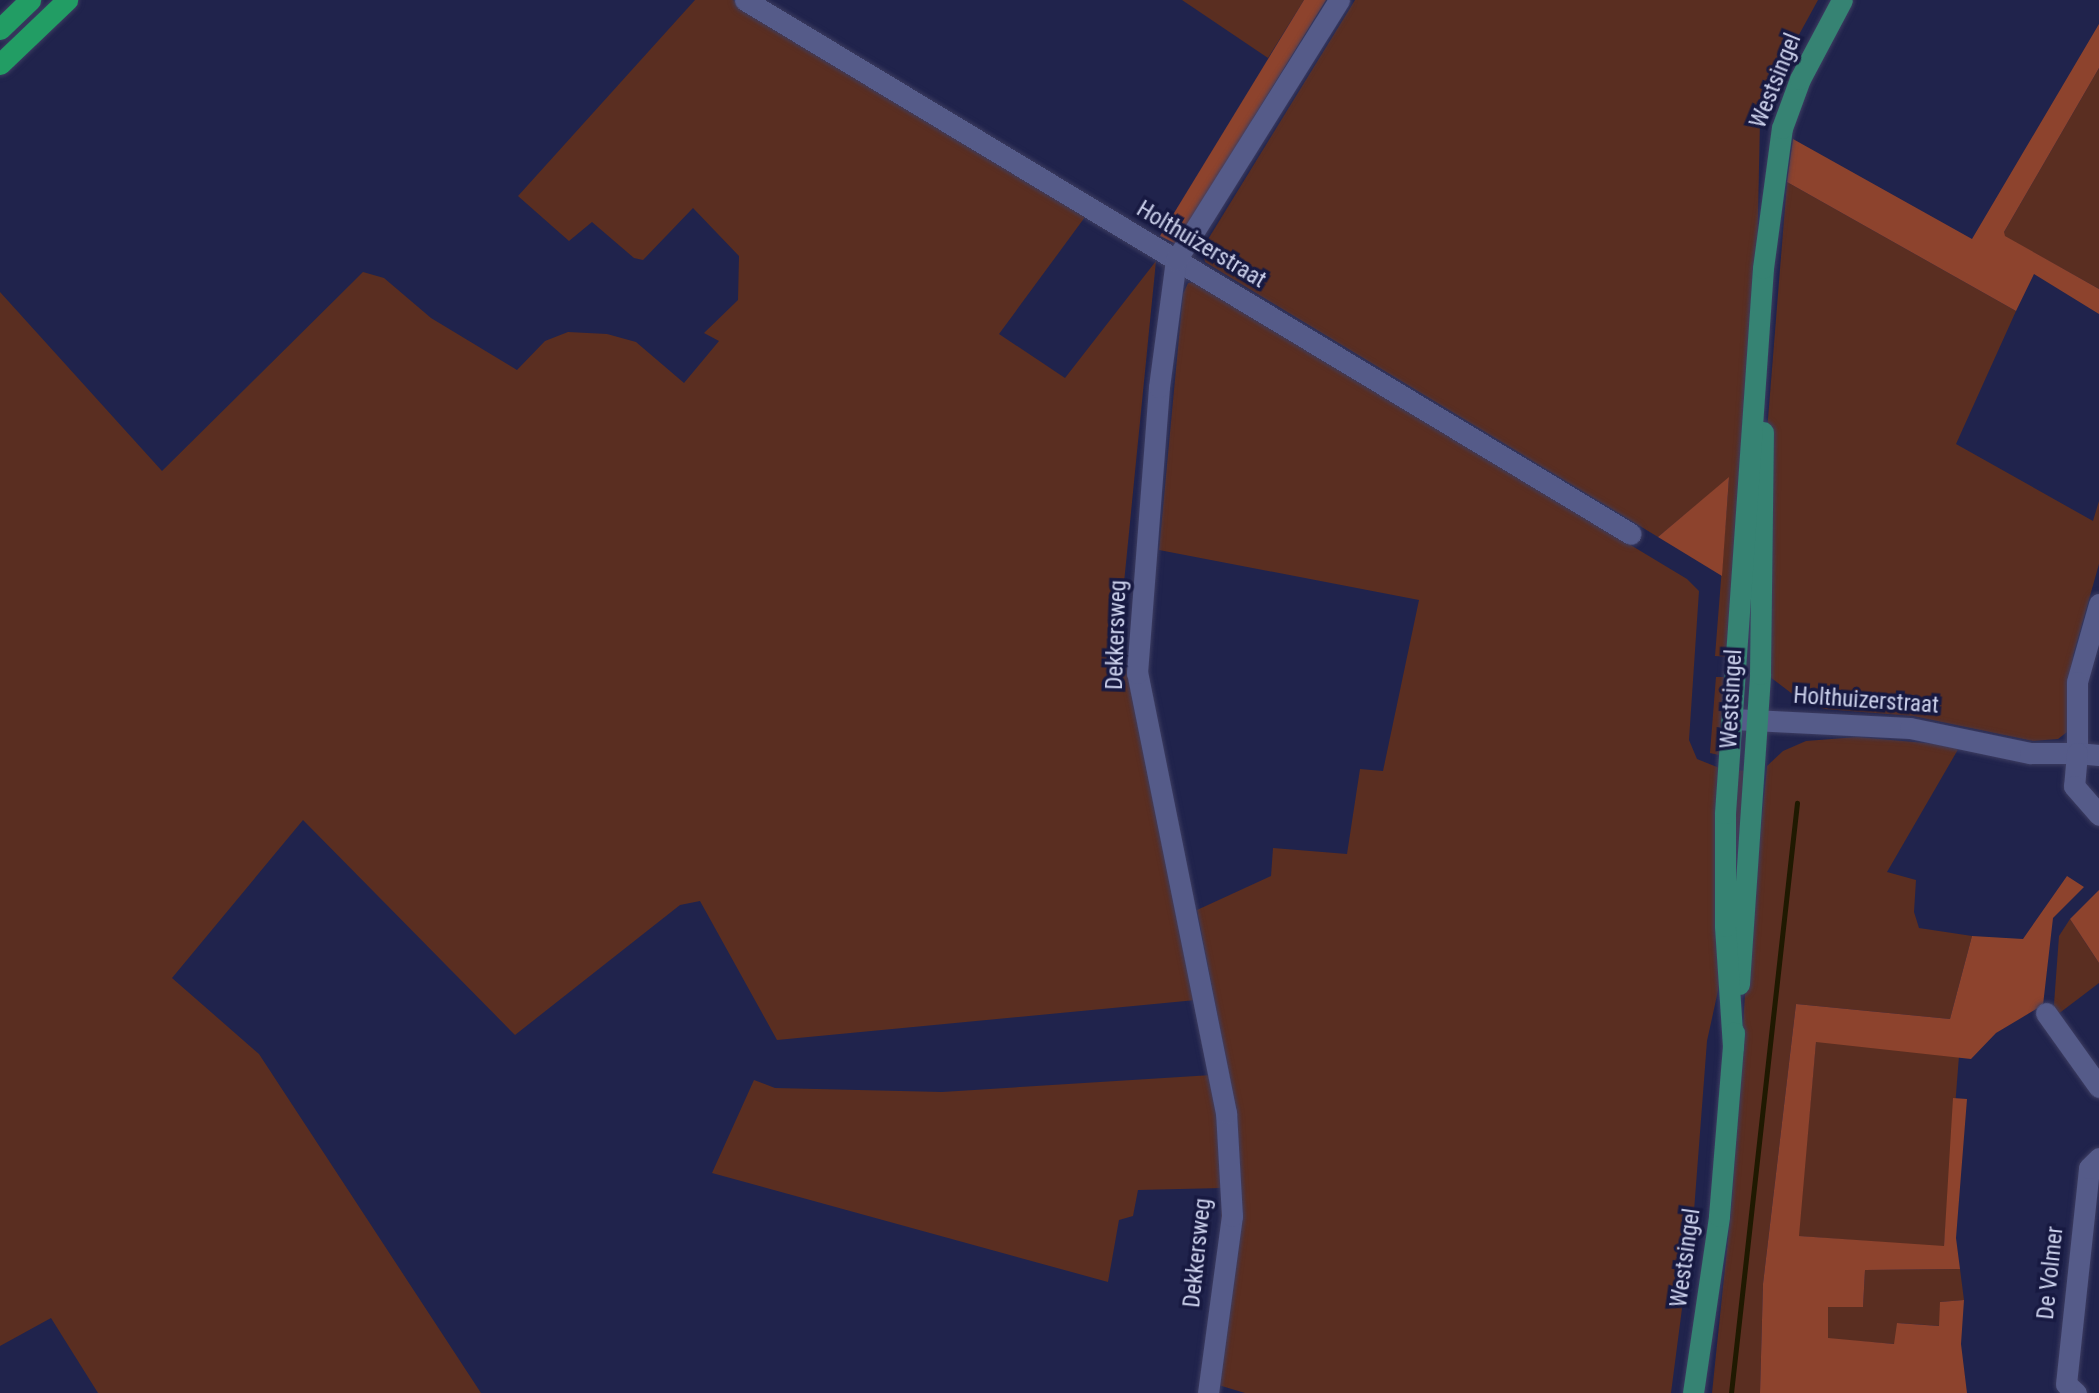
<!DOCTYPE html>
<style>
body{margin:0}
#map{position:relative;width:2099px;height:1393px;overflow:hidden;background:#20234c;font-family:"Roboto Condensed",sans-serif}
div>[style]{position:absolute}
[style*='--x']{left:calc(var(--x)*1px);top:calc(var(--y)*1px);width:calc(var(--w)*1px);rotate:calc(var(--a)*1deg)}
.green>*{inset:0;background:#5a2e21}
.forest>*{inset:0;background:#8d432d}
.stream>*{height:5px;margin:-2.5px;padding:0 2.5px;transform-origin:2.5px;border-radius:2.5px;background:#1f1901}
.roads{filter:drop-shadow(0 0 2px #3d3d61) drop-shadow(0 0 2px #3d3d61)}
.minor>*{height:21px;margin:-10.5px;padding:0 10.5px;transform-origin:10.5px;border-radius:10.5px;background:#555b89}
.major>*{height:21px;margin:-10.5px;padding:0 10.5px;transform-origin:10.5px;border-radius:10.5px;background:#368373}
.highway>*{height:21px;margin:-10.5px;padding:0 10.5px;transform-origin:10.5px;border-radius:10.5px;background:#229d64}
span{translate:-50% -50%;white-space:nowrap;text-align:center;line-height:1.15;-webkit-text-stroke:7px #171941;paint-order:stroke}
.street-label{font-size:23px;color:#cbd0eb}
</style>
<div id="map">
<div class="green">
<i style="clip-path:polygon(695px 0,733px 0,1085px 217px,999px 334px,1065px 378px,1156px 261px,1119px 633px,1196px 1000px,777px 1040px,700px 901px,680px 905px,515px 1035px,303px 820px,172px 978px,259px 1054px,481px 1393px,98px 1393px,51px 1318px,0 1346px,0 292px,162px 471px,363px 272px,384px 278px,431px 318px,517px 370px,545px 341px,568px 332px,607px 334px,636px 342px,684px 383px,719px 341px,704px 333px,738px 300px,739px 256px,693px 208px,643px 260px,634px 258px,592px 222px,569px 241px,518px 196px)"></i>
<i style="clip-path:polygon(1182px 0,1304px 0,1268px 58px)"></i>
<i style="clip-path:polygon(1355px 0,1818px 0,1784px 62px,1760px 119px,1757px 266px,1731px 657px,1715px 656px,1729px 478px,1658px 537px,1205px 262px,1202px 249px)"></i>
<i style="clip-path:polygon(2099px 68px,2099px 289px,2004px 236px,2004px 232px)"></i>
<i style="clip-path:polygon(1787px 182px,2016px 311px,1956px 444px,2093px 521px,2099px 501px,2099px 564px,2073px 656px,2067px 732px,2058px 739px,2033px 741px,1913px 716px,1824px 709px,1803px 702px,1770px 677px,1767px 431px)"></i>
<i style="clip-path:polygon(1194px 282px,1687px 579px,1699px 591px,1689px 740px,1697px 759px,1722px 769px,1723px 968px,1707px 1041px,1693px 1224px,1671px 1393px,1245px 1393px,1215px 1384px,1227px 1065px,1197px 910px,1271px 876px,1273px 848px,1347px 854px,1360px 769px,1383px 771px,1419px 600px,1159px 550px,1183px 294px,1188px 283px)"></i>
<i style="clip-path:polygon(1716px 677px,1730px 677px,1723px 756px,1710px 753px)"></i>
<i style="clip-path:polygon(1857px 737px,1960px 746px,1887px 872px,1916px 880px,1914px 912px,1919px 928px,1972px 936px,1950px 1019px,1796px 1004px,1763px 1284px,1760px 1393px,1712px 1393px,1732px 1200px,1746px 978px,1767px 766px,1783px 751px,1806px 741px)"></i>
<i style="clip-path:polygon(1732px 770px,1749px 771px,1735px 948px)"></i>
<i style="clip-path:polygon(2070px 919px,2099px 963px,2099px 983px,2053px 1018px,2059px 936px)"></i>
<i style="clip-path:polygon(1816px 1041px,1959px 1056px,1944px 1247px,1798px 1236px)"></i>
<i style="clip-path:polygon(1212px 1075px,1220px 1124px,1222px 1188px,1138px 1190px,1133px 1216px,1119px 1220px,1108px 1282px,712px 1173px,754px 1080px,775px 1088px,942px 1092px)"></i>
<i style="clip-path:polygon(1960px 1269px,1964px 1300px,1940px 1302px,1940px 1326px,1898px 1323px,1895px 1344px,1828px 1339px,1828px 1307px,1863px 1306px,1865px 1270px)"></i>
</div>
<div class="forest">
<i style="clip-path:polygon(1304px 0,1326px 0,1176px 244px,1160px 236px)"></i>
<i style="clip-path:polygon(2099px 24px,2099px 68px,2004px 232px,2005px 236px,2099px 289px,2099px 314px,2034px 274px,2016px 311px,1787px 182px,1793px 139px,1972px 239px)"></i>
<i style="clip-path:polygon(1729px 477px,1722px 576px,1658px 537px)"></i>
<i style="clip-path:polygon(2067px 876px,2084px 887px,2053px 918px,2043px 1005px,1996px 1033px,1971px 1059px,1816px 1042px,1799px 1236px,1944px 1246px,1953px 1098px,1967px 1099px,1956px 1238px,1960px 1269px,1865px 1270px,1863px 1307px,1828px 1307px,1828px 1338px,1894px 1344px,1897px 1323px,1939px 1326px,1940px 1302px,1964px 1300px,1961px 1344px,1967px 1393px,1760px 1393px,1763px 1284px,1796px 1004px,1950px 1019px,1972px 936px,2023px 939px)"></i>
<i style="clip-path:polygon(2099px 890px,2099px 963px,2070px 919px)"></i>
</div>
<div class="stream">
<i style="--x:1731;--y:1393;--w:594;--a:-83.62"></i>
</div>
<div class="roads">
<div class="minor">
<i style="--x:745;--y:0;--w:1034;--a:31.08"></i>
<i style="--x:2099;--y:604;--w:81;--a:105.8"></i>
<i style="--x:2077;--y:682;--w:71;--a:90"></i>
<i style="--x:2077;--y:753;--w:22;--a:5"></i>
<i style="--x:1733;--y:719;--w:177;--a:2.9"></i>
<i style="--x:1910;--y:728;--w:123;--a:11.8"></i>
<i style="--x:2030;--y:753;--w:47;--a:0"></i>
<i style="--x:2077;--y:753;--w:33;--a:95"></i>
<i style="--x:2074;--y:786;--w:38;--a:49"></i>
<i style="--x:2046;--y:1013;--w:91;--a:54.4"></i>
<i style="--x:1208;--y:1393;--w:179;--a:-82.3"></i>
<i style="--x:1232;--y:1216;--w:103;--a:-93.3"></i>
<i style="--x:1226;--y:1113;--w:449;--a:-101.4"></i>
<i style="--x:1137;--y:673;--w:287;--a:-85.6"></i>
<i style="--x:1159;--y:387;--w:128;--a:-82.4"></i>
<i style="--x:1176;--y:260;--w:307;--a:-57.9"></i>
<i style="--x:2076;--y:1393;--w:13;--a:-138"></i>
<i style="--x:2066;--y:1384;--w:217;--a:-83.9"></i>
<i style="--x:2089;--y:1168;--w:14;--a:-45"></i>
</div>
<div class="major">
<i style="--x:1739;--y:984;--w:311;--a:-86.1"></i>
<i style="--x:1760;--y:674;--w:242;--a:-89.3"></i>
<i style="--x:1733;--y:1047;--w:121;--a:-93.8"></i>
<i style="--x:1725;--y:926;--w:113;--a:-90"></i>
<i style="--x:1725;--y:813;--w:546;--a:-86.01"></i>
<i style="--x:1763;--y:268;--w:141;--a:-82.3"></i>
<i style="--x:1782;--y:128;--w:52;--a:-69.8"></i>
<i style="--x:1800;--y:79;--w:89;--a:-62"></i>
<i style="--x:1693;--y:1393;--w:179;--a:-81.6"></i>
<i style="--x:1719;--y:1216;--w:184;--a:-85.3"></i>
</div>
<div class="highway">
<i style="--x:0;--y:29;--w:42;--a:-44"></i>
<i style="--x:0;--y:64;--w:93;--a:-43.7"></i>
</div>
</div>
<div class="street-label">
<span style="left:1776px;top:81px;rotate:-68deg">Westsingel</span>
<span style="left:1201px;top:245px;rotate:31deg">Holthuizerstraat</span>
<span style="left:1117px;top:635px;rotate:-88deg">Dekkersweg</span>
<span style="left:1732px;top:699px;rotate:-87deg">Westsingel</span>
<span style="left:1866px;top:701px;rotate:4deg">Holthuizerstraat</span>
<span style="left:1198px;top:1253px;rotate:-84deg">Dekkersweg</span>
<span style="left:1686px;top:1258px;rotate:-82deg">Westsingel</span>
<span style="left:2051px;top:1273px;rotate:-84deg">De Volmer</span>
</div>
</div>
